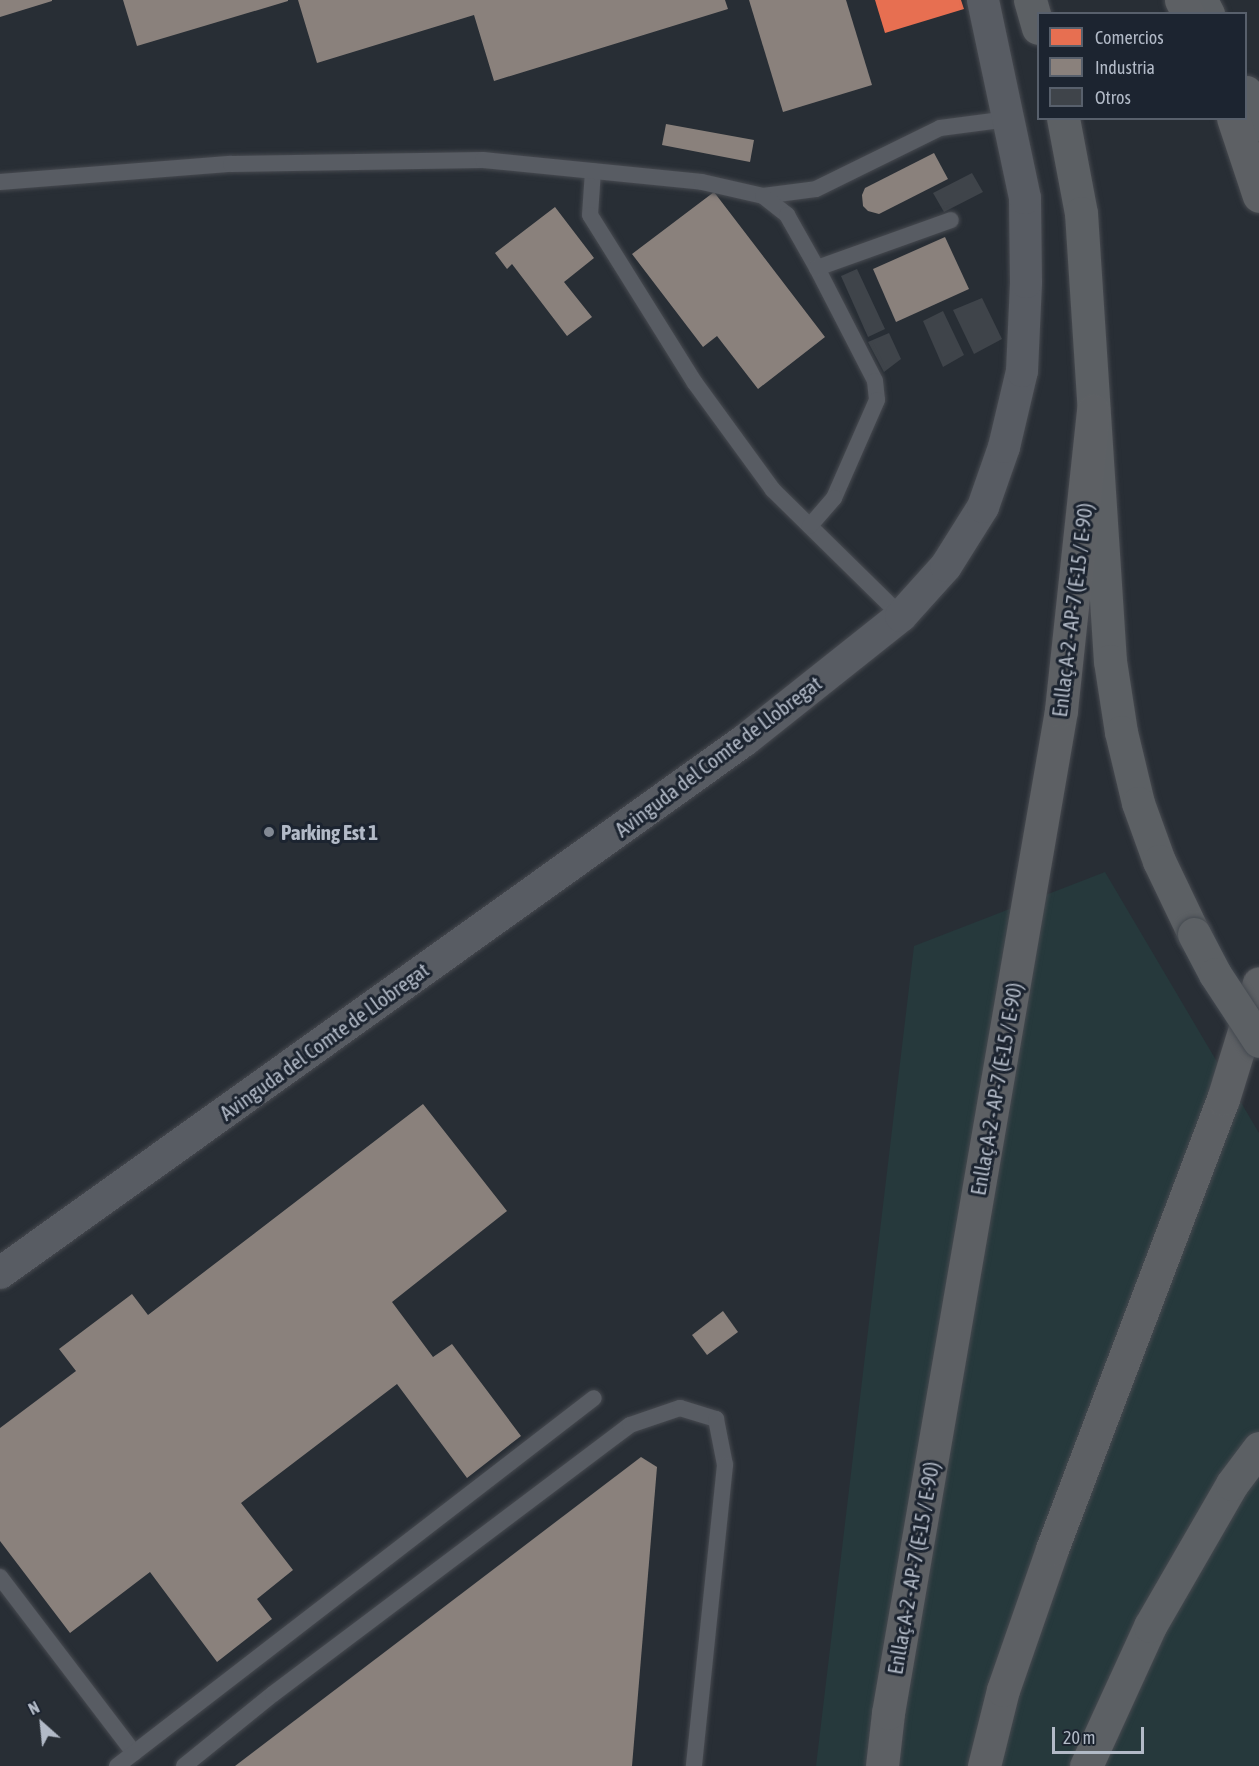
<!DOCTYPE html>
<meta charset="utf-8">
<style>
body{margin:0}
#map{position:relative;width:1259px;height:1766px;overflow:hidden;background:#282e35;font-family:"Asap Condensed",sans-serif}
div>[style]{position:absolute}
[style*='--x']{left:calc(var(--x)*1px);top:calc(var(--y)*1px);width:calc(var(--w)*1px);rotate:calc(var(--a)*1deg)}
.green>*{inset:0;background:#26393c}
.shops>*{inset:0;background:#e76f51}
.industry>*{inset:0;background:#8a817c}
.building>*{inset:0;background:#3f444a}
.roads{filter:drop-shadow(0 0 2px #474a50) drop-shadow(0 0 2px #474a50)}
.service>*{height:16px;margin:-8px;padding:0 8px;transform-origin:8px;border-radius:8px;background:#585c63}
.minor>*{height:32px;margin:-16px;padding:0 16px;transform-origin:16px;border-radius:16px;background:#585c63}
.trunk>*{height:33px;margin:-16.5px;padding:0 16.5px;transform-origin:16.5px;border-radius:16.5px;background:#5c6064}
.motorway>*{height:33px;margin:-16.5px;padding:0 16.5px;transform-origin:16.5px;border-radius:16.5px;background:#5d6064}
.bridges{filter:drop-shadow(0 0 2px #454a51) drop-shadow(0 0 2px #454a51)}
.trunk-bridge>*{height:33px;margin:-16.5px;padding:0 16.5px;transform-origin:16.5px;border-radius:16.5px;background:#5c6064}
.dots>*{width:16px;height:16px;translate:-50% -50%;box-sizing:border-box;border:3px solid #1c2430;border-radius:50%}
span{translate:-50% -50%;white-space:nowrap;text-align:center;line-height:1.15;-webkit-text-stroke:6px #1c2430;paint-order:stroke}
.street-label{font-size:21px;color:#b2bac7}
.poi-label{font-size:21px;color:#b2bac7;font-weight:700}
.left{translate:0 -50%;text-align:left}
.legend{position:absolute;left:1037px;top:12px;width:210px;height:108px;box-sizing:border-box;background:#1c2430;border:2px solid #58606c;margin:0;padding:8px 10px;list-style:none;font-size:18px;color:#b2bac7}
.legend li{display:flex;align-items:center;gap:12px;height:30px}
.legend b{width:30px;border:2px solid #58606c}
.north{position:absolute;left:12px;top:1694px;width:60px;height:60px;-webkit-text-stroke:4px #1c2430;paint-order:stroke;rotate:333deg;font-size:16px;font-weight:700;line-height:24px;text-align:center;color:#b2bac7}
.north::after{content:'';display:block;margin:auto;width:21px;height:27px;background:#b2bac7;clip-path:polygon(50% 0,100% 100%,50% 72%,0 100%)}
.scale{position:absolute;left:1052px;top:1727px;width:92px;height:27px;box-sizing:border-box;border:3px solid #b2bac7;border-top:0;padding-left:8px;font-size:18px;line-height:21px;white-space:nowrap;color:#b2bac7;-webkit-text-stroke:4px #1c2430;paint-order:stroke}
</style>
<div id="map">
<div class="green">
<i style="clip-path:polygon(1105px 872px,1259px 1133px,1259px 1766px,816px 1766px,914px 946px)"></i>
</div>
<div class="shops">
<i style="clip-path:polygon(875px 0,961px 0,964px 9px,885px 33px)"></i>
</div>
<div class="industry">
<i style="clip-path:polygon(0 0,52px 0,52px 1px,0 17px)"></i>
<i style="clip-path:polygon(123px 0,288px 0,288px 1px,137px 46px)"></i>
<i style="clip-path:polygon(298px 0,725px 0,728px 9px,494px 81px,474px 15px,317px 63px)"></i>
<i style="clip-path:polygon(749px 0,846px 0,872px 85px,783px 112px)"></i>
<i style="clip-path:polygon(666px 124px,754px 140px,750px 162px,662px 145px)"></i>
<i style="clip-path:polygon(934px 153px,948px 179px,879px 214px,868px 211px,863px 206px,862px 195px,865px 188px)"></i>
<i style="clip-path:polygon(714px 192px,825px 337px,758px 389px,717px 336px,703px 347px,632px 254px)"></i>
<i style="clip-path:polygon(555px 207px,594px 258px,564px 282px,592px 317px,567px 336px,512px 264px,507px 269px,495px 253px)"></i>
<i style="clip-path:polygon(945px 237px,969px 289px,896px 322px,873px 269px)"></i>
<i style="clip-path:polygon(423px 1104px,507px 1211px,392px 1302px,433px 1357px,452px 1344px,521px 1436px,467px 1478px,397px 1384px,241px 1503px,293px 1570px,257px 1599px,272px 1619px,217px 1662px,150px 1572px,70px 1633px,0 1541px,0 1428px,76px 1371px,59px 1349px,132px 1294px,148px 1315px)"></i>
<i style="clip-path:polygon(723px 1311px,738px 1332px,707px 1355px,692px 1335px)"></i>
<i style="clip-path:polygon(641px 1457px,657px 1467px,632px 1766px,235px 1766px)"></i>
</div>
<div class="building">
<i style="clip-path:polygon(972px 173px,983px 192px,944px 212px,933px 193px)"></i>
<i style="clip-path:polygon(857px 269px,885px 329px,868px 337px,841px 276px)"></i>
<i style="clip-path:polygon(982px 298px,1002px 339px,974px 354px,953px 310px)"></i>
<i style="clip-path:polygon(943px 311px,964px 355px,943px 367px,923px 321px)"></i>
<i style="clip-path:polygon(889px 333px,901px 359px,884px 372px,868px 342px)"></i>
</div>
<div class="roads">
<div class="service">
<i style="--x:593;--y:171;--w:44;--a:93.9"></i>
<i style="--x:590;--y:215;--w:198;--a:58"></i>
<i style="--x:695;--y:383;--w:132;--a:53.9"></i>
<i style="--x:773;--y:490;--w:180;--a:44.5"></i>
<i style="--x:0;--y:182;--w:232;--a:-4.5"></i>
<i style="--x:231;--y:164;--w:252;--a:-0.9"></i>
<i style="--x:483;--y:160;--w:220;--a:5.7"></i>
<i style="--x:702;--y:182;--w:63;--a:12.9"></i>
<i style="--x:763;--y:196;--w:53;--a:-7.5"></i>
<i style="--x:816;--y:189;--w:138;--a:-26.2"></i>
<i style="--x:940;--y:128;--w:69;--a:-7.5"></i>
<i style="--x:763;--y:196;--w:31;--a:38"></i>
<i style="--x:787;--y:215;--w:61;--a:60.5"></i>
<i style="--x:817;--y:268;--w:127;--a:62.8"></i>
<i style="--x:875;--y:381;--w:19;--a:84"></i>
<i style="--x:877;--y:400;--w:107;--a:113.7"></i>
<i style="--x:834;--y:498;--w:37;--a:131"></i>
<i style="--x:817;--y:268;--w:142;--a:-19.7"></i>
<i style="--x:0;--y:1577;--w:221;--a:52.7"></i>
<i style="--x:117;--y:1766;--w:602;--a:-37.65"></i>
<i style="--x:184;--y:1766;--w:114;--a:-39"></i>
<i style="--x:273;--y:1694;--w:447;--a:-37"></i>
<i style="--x:630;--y:1425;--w:53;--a:-18.8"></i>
<i style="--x:680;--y:1408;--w:38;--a:17"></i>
<i style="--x:716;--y:1419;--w:47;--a:78.9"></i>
<i style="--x:725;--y:1465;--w:303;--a:95.9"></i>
</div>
<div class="minor">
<i style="--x:0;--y:1273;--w:916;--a:-35.58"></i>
<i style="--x:745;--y:740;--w:199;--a:-38.5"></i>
<i style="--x:901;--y:616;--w:67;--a:-48"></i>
<i style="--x:946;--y:566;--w:70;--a:-57.9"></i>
<i style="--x:983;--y:507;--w:64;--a:-70.7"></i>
<i style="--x:1004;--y:447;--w:78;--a:-76.7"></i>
<i style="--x:1022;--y:371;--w:89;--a:-87.4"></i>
<i style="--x:1026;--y:282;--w:84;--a:-90.7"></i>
<i style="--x:1025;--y:198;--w:202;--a:-102"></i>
</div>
<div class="trunk">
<i style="--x:1030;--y:0;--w:29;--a:74"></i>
<i style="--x:1201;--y:0;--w:16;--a:63"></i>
<i style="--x:1246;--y:92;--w:35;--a:68"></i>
<i style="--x:1063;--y:118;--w:97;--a:79.3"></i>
<i style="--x:1081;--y:213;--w:449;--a:86.3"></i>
<i style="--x:1110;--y:661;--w:72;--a:81.2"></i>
<i style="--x:1121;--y:732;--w:73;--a:76.5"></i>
<i style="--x:1138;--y:803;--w:62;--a:70.1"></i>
<i style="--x:1159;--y:861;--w:81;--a:64.4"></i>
<i style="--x:1086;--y:1766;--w:154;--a:-65.4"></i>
<i style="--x:1150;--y:1626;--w:164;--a:-60"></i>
<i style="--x:1232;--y:1484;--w:45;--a:-53.1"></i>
</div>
<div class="motorway">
<i style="--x:1181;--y:0;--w:16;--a:63"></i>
<i style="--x:1233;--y:118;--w:82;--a:71.6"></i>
<i style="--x:882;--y:1766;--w:53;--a:-83.5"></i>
<i style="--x:888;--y:1713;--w:1018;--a:-80.21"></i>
<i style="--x:1061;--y:710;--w:301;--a:-83.9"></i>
<i style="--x:984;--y:1766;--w:78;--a:-76"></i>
<i style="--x:1003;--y:1690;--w:149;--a:-70.8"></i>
<i style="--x:1052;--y:1549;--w:481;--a:-69.2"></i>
<i style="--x:1223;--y:1099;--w:121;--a:-72.8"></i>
</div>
</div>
<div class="bridges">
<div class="trunk-bridge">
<i style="--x:1194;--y:934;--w:45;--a:62.3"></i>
<i style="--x:1215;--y:974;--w:80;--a:56.7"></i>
</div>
</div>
<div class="dots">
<i style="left:269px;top:832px;background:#828994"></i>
</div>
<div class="street-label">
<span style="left:1072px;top:610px;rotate:-83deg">Enllaç A-2 - AP-7 (E-15 / E-90)</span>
<span style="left:718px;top:756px;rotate:-37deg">Avinguda del Comte de Llobregat</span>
<span style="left:324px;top:1041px;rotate:-36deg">Avinguda del Comte de Llobregat</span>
<span style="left:996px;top:1089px;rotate:-80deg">Enllaç A-2 - AP-7 (E-15 / E-90)</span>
<span style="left:913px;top:1568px;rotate:-80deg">Enllaç A-2 - AP-7 (E-15 / E-90)</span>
</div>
<div class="poi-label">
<span class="left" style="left:281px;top:832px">Parking Est 1</span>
</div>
<ul class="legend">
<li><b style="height:16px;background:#e76f51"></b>Comercios</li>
<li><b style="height:16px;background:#8a817c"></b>Industria</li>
<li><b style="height:16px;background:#3f444a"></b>Otros</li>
</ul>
<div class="north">N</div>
<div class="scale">20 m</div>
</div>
